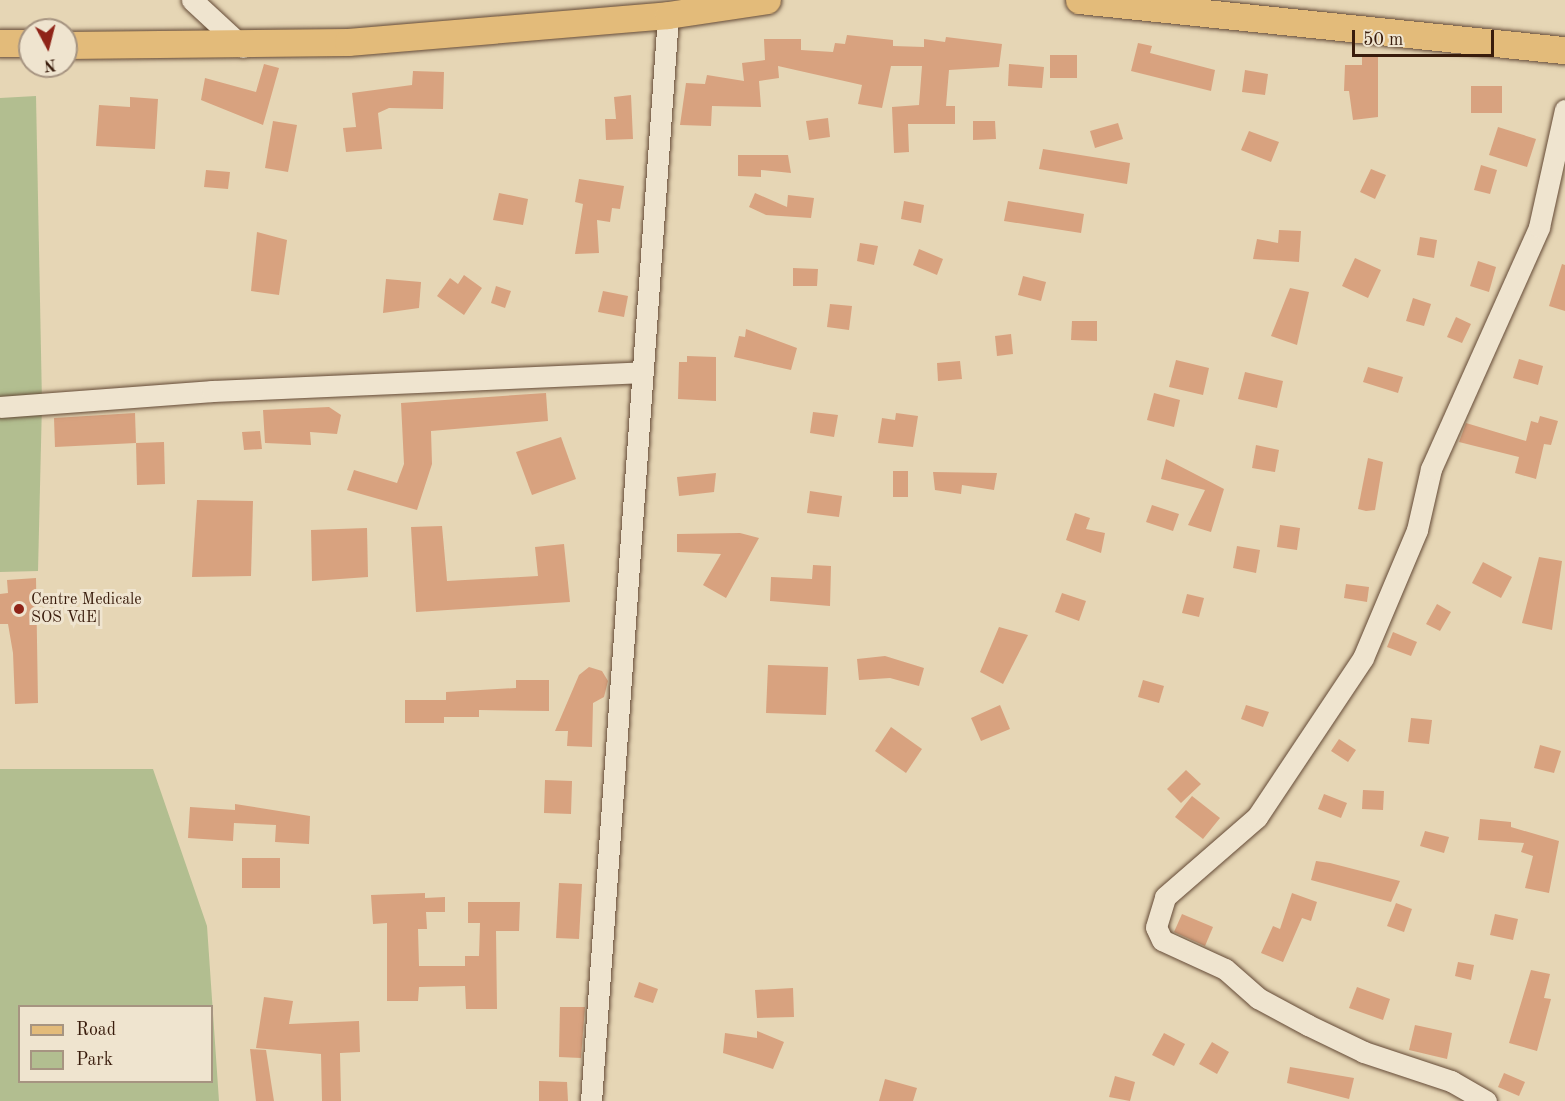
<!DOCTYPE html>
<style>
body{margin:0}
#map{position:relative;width:1565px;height:1101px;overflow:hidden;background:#e6d6b5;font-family:"Old Standard TT",serif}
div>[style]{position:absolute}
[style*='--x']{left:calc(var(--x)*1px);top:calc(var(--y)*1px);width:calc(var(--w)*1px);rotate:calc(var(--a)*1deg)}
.green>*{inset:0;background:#b2be90}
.building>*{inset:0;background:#d8a27f}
.roads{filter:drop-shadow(0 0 2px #644a36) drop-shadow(0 0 2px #644a36)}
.minor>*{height:21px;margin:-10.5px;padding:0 10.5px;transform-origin:10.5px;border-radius:10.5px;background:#efe4cf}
.major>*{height:27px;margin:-13.5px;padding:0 13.5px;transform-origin:13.5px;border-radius:13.5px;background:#e3bb7a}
.dots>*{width:16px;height:16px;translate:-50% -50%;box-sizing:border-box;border:3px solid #efe4cf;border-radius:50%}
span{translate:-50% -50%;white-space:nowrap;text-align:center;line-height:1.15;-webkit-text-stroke:6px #efe4cf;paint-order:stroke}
.poi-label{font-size:16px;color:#391c0c}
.left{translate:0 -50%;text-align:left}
.legend{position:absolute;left:18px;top:1005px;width:195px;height:78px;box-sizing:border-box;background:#efe4cf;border:2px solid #a69481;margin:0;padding:8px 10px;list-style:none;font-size:18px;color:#391c0c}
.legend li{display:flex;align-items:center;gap:12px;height:30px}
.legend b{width:30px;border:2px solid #a69481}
.north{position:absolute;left:18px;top:18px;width:60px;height:60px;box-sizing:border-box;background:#efe4cf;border:2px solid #a69481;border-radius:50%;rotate:173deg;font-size:16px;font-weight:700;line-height:24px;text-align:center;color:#391c0c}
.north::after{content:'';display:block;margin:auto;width:21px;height:27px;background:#8f2418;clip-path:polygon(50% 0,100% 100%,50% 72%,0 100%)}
.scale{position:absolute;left:1352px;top:30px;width:142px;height:27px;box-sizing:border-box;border:3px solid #391c0c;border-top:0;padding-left:8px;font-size:18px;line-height:21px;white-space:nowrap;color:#391c0c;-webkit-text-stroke:4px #efe4cf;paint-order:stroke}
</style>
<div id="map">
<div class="green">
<i style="clip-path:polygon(36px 96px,42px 403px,38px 571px,0 572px,0 98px)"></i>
<i style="clip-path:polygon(evenodd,0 769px,153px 769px,207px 926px,219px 1101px,0 1101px,0 769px,20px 1006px,212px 1006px,212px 1082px,20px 1082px,20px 1006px)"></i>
</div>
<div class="building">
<i style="clip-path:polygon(847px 35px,893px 40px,893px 46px,924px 47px,924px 39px,945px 42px,946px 37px,1002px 44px,999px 67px,949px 70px,946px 106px,955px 106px,955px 124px,908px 124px,909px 152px,894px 153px,892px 107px,919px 105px,922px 66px,891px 66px,882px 108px,858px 104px,862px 85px,778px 66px,779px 78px,759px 81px,761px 107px,712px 106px,711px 126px,680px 125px,686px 83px,705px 84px,707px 75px,744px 81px,742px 63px,765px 60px,764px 39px,801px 39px,801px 50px,833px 52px,835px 43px,845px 44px)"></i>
<i style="clip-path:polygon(1138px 43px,1152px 46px,1150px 53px,1215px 70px,1211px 91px,1131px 71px)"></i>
<i style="clip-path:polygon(1050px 55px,1077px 55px,1077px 78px,1050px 78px)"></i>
<i style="clip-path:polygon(1362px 56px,1378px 57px,1378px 117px,1353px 120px,1349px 91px,1344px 91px,1345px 65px,1362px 65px)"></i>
<i style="clip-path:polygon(264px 64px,279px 68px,263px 125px,201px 100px,205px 78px,256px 92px)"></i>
<i style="clip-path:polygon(1009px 64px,1044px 67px,1042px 88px,1008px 86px)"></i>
<i style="clip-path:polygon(1245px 70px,1268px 74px,1265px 95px,1242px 92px)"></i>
<i style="clip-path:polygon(413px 71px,444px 72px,443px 109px,389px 108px,378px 113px,382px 149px,346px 152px,343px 128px,356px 127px,352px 93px,412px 85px)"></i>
<i style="clip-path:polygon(1471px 86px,1502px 86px,1502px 113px,1471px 113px)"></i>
<i style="clip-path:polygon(631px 95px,633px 139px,606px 140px,605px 119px,616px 119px,614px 97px)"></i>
<i style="clip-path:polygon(130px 97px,158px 99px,155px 149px,96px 146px,99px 105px,130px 107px)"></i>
<i style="clip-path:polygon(828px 118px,830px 137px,809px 140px,806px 121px)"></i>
<i style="clip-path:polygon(273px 121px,297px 125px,288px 172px,265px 168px)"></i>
<i style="clip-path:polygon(973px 121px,995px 121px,996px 139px,973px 140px)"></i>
<i style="clip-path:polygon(1118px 123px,1123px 139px,1095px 148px,1090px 131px)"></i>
<i style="clip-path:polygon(1498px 127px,1536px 139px,1527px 167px,1489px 155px)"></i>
<i style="clip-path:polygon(1249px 131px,1279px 142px,1271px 162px,1241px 150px)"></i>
<i style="clip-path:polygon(1043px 149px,1130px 163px,1127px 184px,1039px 169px)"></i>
<i style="clip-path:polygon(738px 155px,788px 155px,791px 173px,761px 170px,761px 177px,738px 176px)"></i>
<i style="clip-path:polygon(1481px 165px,1497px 170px,1490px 194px,1474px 190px)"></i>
<i style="clip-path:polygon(1371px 169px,1386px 175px,1375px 199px,1360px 192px)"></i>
<i style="clip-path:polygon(206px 170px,230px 172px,228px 189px,204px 187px)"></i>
<i style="clip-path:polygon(579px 179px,624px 186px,620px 209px,612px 208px,610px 222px,597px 220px,599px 253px,575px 254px,583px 204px,575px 202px)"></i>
<i style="clip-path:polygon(499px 193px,528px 199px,523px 225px,493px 220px)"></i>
<i style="clip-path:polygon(755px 193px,787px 207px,788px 195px,814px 198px,811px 218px,766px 215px,749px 207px)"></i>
<i style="clip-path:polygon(904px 201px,924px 205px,921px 223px,901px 219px)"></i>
<i style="clip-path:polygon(1008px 201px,1084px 214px,1081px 233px,1004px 221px)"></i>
<i style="clip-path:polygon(1279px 230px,1301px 231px,1299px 262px,1253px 259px,1257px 239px,1278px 243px)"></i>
<i style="clip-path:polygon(257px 232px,287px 240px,279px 295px,251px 291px)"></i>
<i style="clip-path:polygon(1420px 237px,1437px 240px,1434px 258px,1417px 255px)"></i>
<i style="clip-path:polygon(860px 243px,878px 246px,874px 265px,857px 261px)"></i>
<i style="clip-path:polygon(919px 249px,943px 259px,937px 275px,913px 265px)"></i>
<i style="clip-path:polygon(1355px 258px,1381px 270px,1368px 298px,1342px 286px)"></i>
<i style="clip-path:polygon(1478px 261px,1496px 267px,1489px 292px,1470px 286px)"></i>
<i style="clip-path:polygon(1562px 264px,1565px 265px,1565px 311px,1549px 306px)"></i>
<i style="clip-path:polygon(793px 268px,818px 269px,817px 286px,793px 286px)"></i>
<i style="clip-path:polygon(464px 275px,482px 288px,464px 315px,437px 296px,450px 278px,458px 284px)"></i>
<i style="clip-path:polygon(1023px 276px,1046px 282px,1041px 301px,1018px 295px)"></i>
<i style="clip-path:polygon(386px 279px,421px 282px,419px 308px,383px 313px)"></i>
<i style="clip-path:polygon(496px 286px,511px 291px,505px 308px,491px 303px)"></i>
<i style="clip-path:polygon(1290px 288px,1309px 292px,1297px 345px,1271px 336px)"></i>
<i style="clip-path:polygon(603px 291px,628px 296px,624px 317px,598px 312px)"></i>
<i style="clip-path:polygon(1413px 298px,1431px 304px,1424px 326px,1406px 321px)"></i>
<i style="clip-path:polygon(830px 304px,852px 306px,849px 330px,827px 327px)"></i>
<i style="clip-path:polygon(1456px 317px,1471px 324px,1462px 343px,1447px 337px)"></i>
<i style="clip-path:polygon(1072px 321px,1097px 321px,1097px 341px,1071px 340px)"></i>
<i style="clip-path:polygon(746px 329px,797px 348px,791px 370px,734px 357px,739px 336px,745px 337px)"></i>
<i style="clip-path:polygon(1011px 334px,1013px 354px,997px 356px,995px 336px)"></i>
<i style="clip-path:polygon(687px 356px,716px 357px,716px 401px,678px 399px,679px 362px,687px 362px)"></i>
<i style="clip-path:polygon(1519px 359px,1543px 366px,1538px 385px,1513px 378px)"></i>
<i style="clip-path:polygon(1176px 360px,1209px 368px,1203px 395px,1169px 387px)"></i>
<i style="clip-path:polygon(960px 361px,962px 379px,938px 381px,937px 363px)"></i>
<i style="clip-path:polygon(1368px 367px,1403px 377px,1398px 393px,1363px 382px)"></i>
<i style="clip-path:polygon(1245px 372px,1283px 381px,1277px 408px,1238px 399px)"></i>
<i style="clip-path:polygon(546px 393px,548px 421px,431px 431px,432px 464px,417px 510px,347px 490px,354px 470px,397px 483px,404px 464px,401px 403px)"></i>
<i style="clip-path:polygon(1154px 393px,1180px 400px,1174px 427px,1147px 420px)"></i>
<i style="clip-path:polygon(329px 407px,341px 415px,337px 434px,310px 432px,311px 445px,265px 443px,263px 410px)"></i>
<i style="clip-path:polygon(813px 412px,838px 415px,834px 437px,810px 433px)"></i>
<i style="clip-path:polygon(135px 413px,136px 443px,55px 447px,54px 418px)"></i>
<i style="clip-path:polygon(896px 413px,918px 416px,913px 447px,878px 443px,882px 418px,895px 420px)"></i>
<i style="clip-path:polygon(1540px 416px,1558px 421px,1551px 445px,1544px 444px,1536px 479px,1515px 473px,1519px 457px,1459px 442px,1466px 423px,1526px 441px,1531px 421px,1538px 423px)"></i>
<i style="clip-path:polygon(260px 431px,262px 449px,244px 450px,242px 432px)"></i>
<i style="clip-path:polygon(561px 437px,576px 479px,532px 495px,516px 452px)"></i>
<i style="clip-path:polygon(164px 442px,165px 484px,137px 485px,136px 443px)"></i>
<i style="clip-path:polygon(1256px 445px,1279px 450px,1275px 472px,1252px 468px)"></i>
<i style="clip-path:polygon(1368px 458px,1383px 462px,1375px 510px,1366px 511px,1358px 509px)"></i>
<i style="clip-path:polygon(1166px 459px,1224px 489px,1211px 532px,1188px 525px,1205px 490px,1161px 479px)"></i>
<i style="clip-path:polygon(893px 471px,908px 471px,908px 497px,893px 497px)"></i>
<i style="clip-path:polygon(933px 472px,997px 473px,994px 490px,962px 485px,961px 494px,935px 490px)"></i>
<i style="clip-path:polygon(716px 473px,714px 492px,679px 496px,677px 477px)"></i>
<i style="clip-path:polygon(810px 491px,842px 496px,839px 517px,807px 513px)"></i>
<i style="clip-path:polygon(197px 500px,253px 501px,251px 576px,192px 577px)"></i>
<i style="clip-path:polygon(1152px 505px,1179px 514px,1173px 531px,1146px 522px)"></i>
<i style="clip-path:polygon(1075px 513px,1090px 518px,1086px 529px,1105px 533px,1101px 553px,1066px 540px)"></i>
<i style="clip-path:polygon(1280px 525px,1300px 528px,1297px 550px,1277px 547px)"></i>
<i style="clip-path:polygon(442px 526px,447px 581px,538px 576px,535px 547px,564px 544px,570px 602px,416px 612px,411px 527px)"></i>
<i style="clip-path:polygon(367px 528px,368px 577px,312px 581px,311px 530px)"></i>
<i style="clip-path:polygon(740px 533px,759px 538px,726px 598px,703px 585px,721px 554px,677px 552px,677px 534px)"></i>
<i style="clip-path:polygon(1237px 546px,1260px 550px,1256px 573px,1233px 568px)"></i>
<i style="clip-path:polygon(1539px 557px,1562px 561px,1552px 630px,1522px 623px)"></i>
<i style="clip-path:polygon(1483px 562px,1512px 577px,1501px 598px,1472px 583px)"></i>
<i style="clip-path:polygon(813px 565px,831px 566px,830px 606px,770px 601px,771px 577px,812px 579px)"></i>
<i style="clip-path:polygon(36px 578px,38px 703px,15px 704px,13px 653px,8px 624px,0 624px,0 594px,8px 593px,7px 580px)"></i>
<i style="clip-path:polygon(1346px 584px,1369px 587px,1367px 602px,1344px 598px)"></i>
<i style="clip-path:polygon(1062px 593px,1086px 601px,1079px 621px,1055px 612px)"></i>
<i style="clip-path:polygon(1187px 594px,1204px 598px,1199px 617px,1182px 613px)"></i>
<i style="clip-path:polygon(1437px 604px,1451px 612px,1440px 631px,1426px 624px)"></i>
<i style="clip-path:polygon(999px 627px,1028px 635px,1003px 684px,980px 672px)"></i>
<i style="clip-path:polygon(1393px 632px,1417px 642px,1411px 656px,1387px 647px)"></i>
<i style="clip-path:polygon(885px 656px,924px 668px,919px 686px,890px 678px,859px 680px,857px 659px)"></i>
<i style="clip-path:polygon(768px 665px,828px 667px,826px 715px,766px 713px)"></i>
<i style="clip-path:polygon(589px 667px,602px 671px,608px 681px,604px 697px,593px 703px,592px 747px,567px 746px,568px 731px,555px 731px,579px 675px)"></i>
<i style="clip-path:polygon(516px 680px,549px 680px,549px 711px,479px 710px,479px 717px,444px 717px,444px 723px,405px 723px,405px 700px,446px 700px,446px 692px,516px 688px)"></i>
<i style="clip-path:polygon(1143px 680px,1164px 686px,1159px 703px,1138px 697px)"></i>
<i style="clip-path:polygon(1000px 705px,1010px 729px,981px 741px,971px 718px)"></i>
<i style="clip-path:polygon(1246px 705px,1269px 712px,1263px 727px,1241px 719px)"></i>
<i style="clip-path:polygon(1411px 718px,1432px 720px,1429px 744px,1408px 742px)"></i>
<i style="clip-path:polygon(891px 727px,922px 749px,906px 773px,875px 751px)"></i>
<i style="clip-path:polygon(1339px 739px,1356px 750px,1348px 762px,1331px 751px)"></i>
<i style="clip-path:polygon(1540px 745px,1561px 751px,1554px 773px,1534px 768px)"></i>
<i style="clip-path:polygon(1186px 770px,1201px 784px,1181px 803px,1167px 789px)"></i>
<i style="clip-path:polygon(545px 780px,572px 781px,571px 814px,544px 813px)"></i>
<i style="clip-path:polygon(1363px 790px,1384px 791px,1383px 810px,1362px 809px)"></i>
<i style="clip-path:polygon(1324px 794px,1347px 803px,1341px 818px,1318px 809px)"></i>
<i style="clip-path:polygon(1192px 796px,1220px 818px,1203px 839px,1175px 817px)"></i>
<i style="clip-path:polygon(235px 804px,310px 816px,309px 844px,275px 842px,276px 825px,234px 823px,233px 841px,188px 838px,190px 807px,235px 810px)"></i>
<i style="clip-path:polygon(1480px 819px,1511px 822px,1511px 827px,1559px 841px,1549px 893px,1525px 888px,1533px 856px,1521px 852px,1524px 843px,1478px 840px)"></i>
<i style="clip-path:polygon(1425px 831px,1449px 837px,1444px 853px,1420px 846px)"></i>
<i style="clip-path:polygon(242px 858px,280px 858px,280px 888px,242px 888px)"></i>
<i style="clip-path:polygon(1316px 861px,1330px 863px,1400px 881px,1391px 902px,1311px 880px)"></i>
<i style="clip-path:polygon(559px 883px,582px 884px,579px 939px,556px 938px)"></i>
<i style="clip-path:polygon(425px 893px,425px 898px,445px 897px,445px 912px,426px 912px,427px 929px,418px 929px,419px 966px,465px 966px,465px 956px,479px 956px,480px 923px,468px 923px,468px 902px,520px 902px,519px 931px,496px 931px,497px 1009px,466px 1009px,465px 986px,419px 987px,418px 1001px,387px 1001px,387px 923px,373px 924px,371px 895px)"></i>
<i style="clip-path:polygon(1292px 893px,1317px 902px,1311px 921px,1302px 918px,1283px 962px,1261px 953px,1273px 926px,1280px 929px)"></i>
<i style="clip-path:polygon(1396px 903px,1412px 909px,1404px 932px,1387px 926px)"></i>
<i style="clip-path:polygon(1182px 914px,1213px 927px,1205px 946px,1174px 932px)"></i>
<i style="clip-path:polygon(1495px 914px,1518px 919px,1513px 940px,1490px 935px)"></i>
<i style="clip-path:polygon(1458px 962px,1474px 965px,1471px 980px,1455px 976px)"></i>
<i style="clip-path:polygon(1531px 970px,1550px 974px,1544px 998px,1551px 999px,1537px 1051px,1509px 1043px)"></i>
<i style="clip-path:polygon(639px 982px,658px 989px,653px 1003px,634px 997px)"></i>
<i style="clip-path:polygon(1357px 987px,1390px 999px,1383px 1020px,1349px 1008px)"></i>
<i style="clip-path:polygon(793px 988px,794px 1017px,757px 1018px,755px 990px)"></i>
<i style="clip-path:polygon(264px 997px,293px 1001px,289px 1024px,359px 1021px,360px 1052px,340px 1053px,341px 1101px,322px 1101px,321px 1054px,256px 1048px)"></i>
<i style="clip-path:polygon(560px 1007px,585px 1007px,581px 1058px,559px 1057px)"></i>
<i style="clip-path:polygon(1415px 1025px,1452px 1033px,1447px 1059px,1409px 1050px)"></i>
<i style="clip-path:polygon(757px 1031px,784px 1042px,773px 1069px,723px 1053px,725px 1033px,757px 1038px)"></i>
<i style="clip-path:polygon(1164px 1033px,1185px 1044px,1174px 1066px,1152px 1055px)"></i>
<i style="clip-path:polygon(1212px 1042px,1229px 1052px,1217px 1074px,1199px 1064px)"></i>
<i style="clip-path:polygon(250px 1049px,266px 1050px,274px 1101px,256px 1101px)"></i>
<i style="clip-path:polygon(1290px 1067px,1354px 1078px,1349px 1099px,1287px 1083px)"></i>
<i style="clip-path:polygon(1504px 1073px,1525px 1082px,1519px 1096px,1498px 1087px)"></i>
<i style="clip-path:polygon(1115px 1076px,1135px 1082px,1130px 1101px,1109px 1097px)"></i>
<i style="clip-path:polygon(885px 1079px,917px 1088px,913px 1101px,879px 1101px)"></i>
<i style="clip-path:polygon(539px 1081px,567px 1082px,568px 1101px,539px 1101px)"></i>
</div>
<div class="roads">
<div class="minor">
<i style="--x:192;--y:0;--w:69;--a:42.7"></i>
<i style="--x:0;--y:407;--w:213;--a:-4.3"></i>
<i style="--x:212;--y:391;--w:428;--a:-2.5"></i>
<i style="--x:591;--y:1101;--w:1089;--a:-85.94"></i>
<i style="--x:1486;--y:1101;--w:40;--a:-150.3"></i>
<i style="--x:1451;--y:1081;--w:92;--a:-161.6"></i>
<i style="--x:1364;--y:1052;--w:62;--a:-154.3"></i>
<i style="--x:1308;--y:1025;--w:57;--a:-151.6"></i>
<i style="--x:1258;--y:998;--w:44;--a:-138.7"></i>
<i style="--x:1225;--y:969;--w:69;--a:-155.3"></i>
<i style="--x:1162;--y:940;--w:14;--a:-115"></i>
<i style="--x:1156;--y:927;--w:31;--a:-73"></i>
<i style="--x:1165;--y:897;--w:122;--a:-41"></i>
<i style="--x:1257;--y:817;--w:191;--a:-56.3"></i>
<i style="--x:1363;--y:658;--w:139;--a:-67.1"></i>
<i style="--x:1417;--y:530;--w:63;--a:-77.1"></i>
<i style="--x:1431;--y:469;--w:265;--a:-65.9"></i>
<i style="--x:1539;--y:227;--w:120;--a:-77.5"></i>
</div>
<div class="major">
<i style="--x:1079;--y:0;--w:489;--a:5.9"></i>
<i style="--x:0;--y:43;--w:30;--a:0"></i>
<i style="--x:66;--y:45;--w:282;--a:-0.6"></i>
<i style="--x:348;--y:42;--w:321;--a:-4.8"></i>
<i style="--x:668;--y:15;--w:100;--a:-8.6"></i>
</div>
</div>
<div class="dots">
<i style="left:19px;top:609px;background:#8f2418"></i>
</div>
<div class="poi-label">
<span class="left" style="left:31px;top:609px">Centre Medicale<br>SOS VdE|</span>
</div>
<ul class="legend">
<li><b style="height:8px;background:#e3bb7a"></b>Road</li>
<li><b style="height:16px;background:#b2be90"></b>Park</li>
</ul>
<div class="north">N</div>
<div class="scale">50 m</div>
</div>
